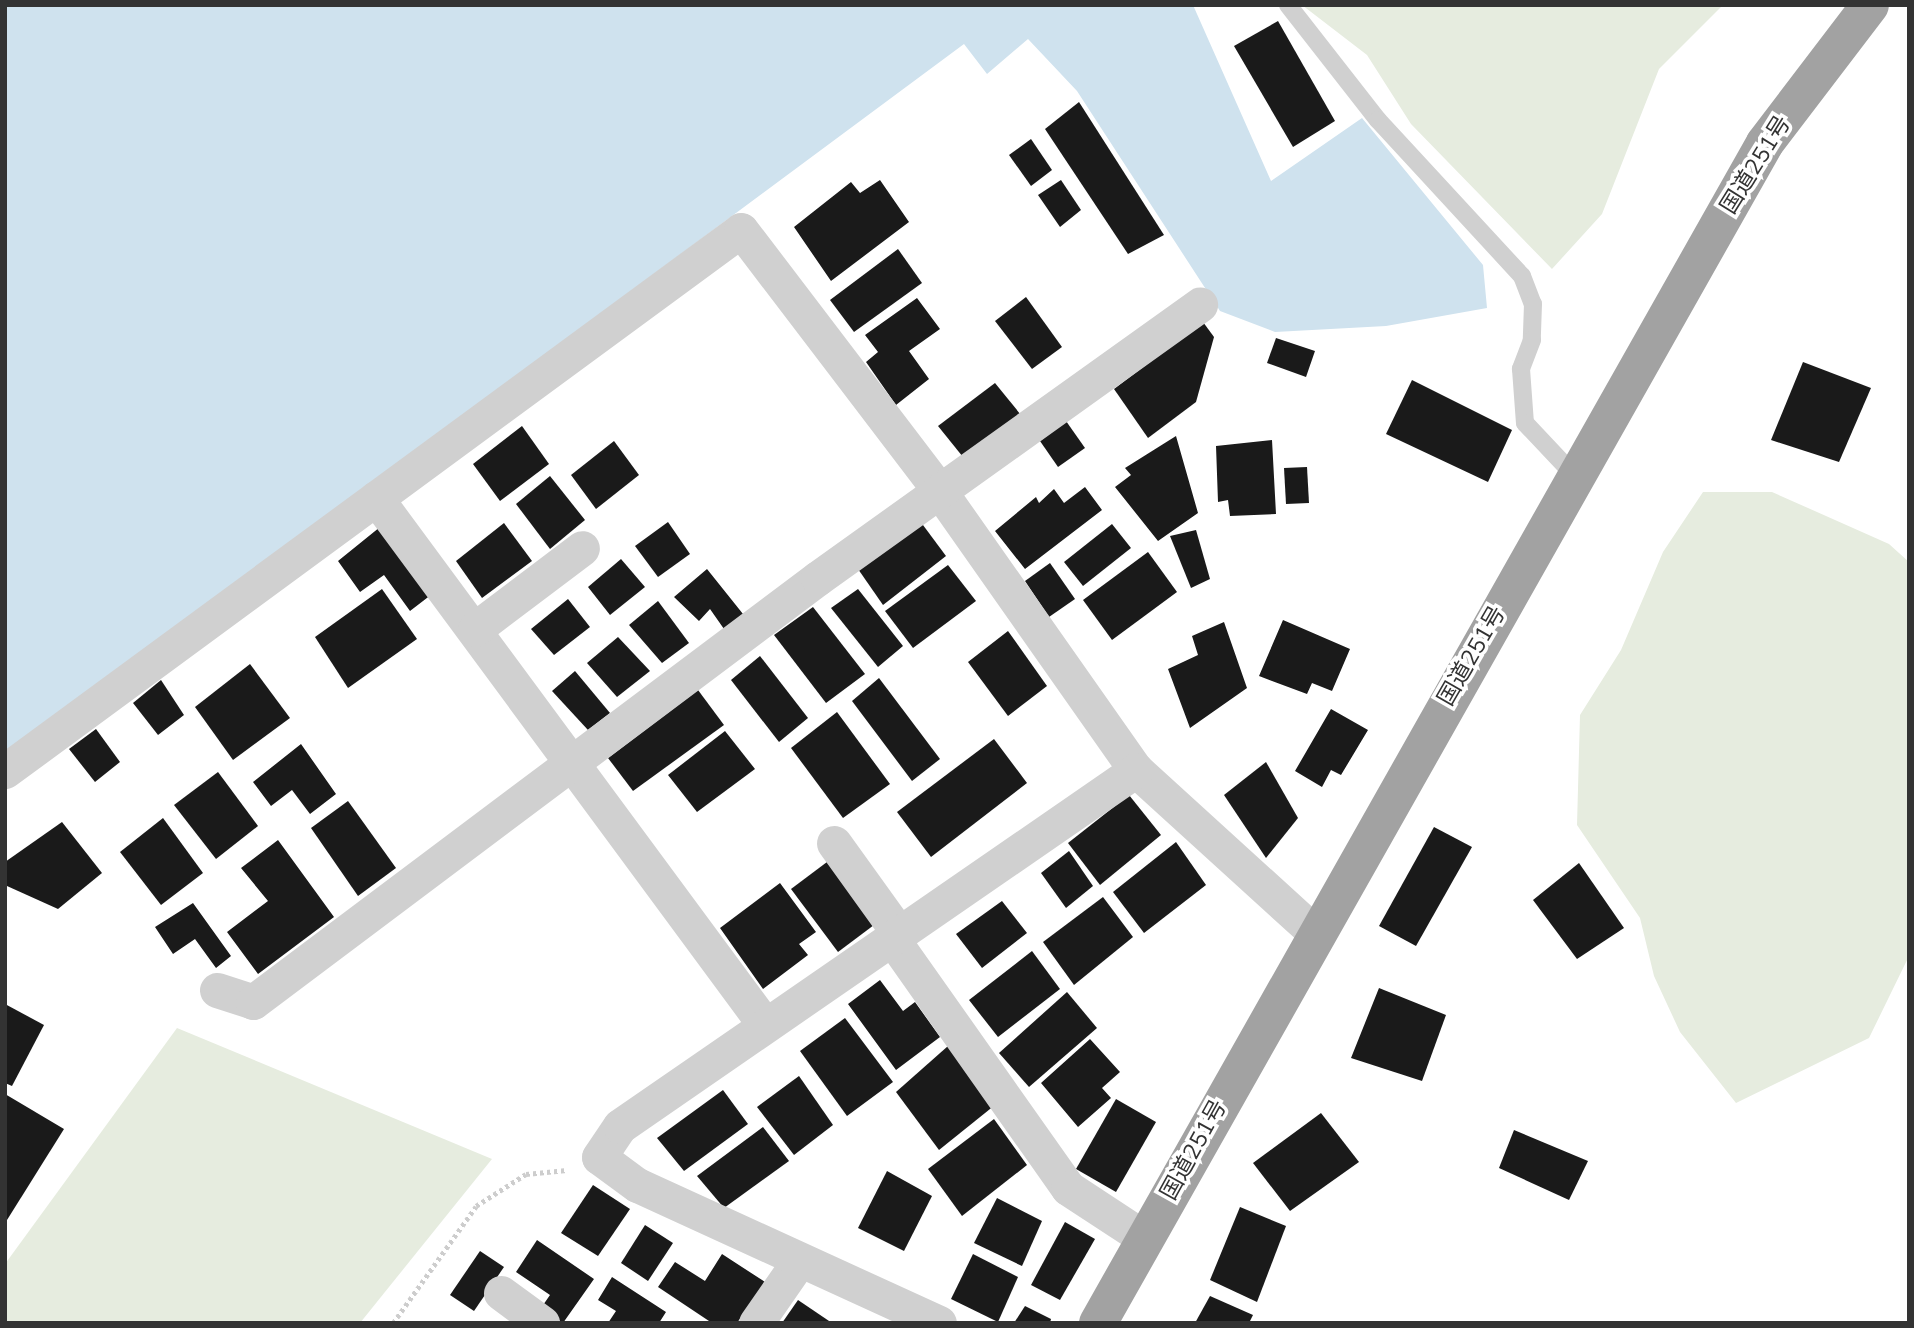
<!DOCTYPE html>
<meta charset="utf-8">
<style>
body{margin:0}
#map{position:relative;width:1914px;height:1328px;overflow:hidden;background:#fff;font-family:"Nunito Sans","Noto Sans JP",sans-serif}
div>[style]{position:absolute}
[style*='--x']{left:calc(var(--x)*1px);top:calc(var(--y)*1px);width:calc(var(--w)*1px);rotate:calc(var(--a)*1deg)}
.green>*{inset:0;background:#e6ecdf}
.water>*{inset:0;background:#cfe2ee}
.building>*{inset:0;background:#1a1a1a}
.path>*{height:4.5px;margin-top:-2.25px;transform-origin:0;background:repeating-linear-gradient(90deg,#cdcdcd 0 3.5px,transparent 0 7px)}
.service>*{height:18px;margin:-9px;padding:0 9px;transform-origin:9px;border-radius:9px;background:#d0d0d0}
.minor>*{height:35px;margin:-17.5px;padding:0 17.5px;transform-origin:17.5px;border-radius:17.5px;background:#d0d0d0}
.trunk>*{height:38px;margin:-19px;padding:0 19px;transform-origin:19px;border-radius:19px;background:#a2a2a2}
span{translate:-50% -50%;white-space:nowrap;text-align:center;line-height:1.15;-webkit-text-stroke:7px #fff;paint-order:stroke}
.street-label{font-size:23px;color:#333}
.frame{position:absolute;inset:0;border:7px solid #333;pointer-events:none}
</style>
<div id="map">
<div class="green">
<i style="clip-path:polygon(1302px 5px,1723px 5px,1659px 69px,1602px 214px,1552px 269px,1411px 124px,1367px 55px)"></i>
<i style="clip-path:polygon(1703px 492px,1772px 492px,1889px 544px,1909px 562px,1909px 956px,1869px 1038px,1736px 1103px,1680px 1032px,1654px 976px,1640px 918px,1577px 825px,1580px 715px,1621px 650px,1663px 552px)"></i>
<i style="clip-path:polygon(177px 1028px,492px 1159px,360px 1323px,5px 1323px,5px 1264px)"></i>
</div>
<div class="water">
<i style="clip-path:polygon(5px 5px,1193px 5px,1271px 181px,1362px 118px,1483px 265px,1487px 308px,1386px 326px,1275px 332px,1220px 311px,1077px 91px,1028px 39px,987px 74px,964px 44px,5px 755px)"></i>
</div>
<div class="building">
<i style="clip-path:polygon(1278px 21px,1335px 121px,1293px 147px,1234px 46px)"></i>
<i style="clip-path:polygon(1079px 102px,1164px 235px,1128px 254px,1045px 129px)"></i>
<i style="clip-path:polygon(1031px 139px,1052px 170px,1031px 186px,1009px 155px)"></i>
<i style="clip-path:polygon(880px 180px,909px 222px,831px 281px,794px 227px,851px 182px,860px 193px)"></i>
<i style="clip-path:polygon(1061px 180px,1081px 210px,1060px 227px,1038px 195px)"></i>
<i style="clip-path:polygon(898px 249px,922px 283px,854px 332px,830px 300px)"></i>
<i style="clip-path:polygon(1026px 297px,1062px 347px,1032px 369px,995px 321px)"></i>
<i style="clip-path:polygon(917px 298px,940px 329px,909px 351px,929px 379px,896px 405px,866px 362px,878px 352px,865px 335px)"></i>
<i style="clip-path:polygon(1203px 322px,1214px 337px,1196px 402px,1148px 438px,1114px 389px)"></i>
<i style="clip-path:polygon(1276px 338px,1315px 351px,1306px 377px,1267px 363px)"></i>
<i style="clip-path:polygon(1803px 362px,1871px 388px,1839px 462px,1771px 440px)"></i>
<i style="clip-path:polygon(1412px 380px,1512px 430px,1488px 482px,1386px 434px)"></i>
<i style="clip-path:polygon(995px 383px,1025px 420px,967px 462px,938px 426px)"></i>
<i style="clip-path:polygon(1066px 421px,1085px 448px,1058px 467px,1040px 441px)"></i>
<i style="clip-path:polygon(522px 426px,549px 464px,500px 501px,473px 464px)"></i>
<i style="clip-path:polygon(1176px 436px,1198px 513px,1158px 541px,1115px 487px,1131px 475px,1125px 468px)"></i>
<i style="clip-path:polygon(1272px 440px,1276px 514px,1230px 516px,1228px 500px,1218px 502px,1216px 446px)"></i>
<i style="clip-path:polygon(614px 441px,639px 475px,596px 509px,571px 475px)"></i>
<i style="clip-path:polygon(1307px 467px,1309px 503px,1286px 504px,1284px 468px)"></i>
<i style="clip-path:polygon(550px 476px,585px 520px,550px 549px,516px 504px)"></i>
<i style="clip-path:polygon(1085px 487px,1102px 510px,1025px 569px,995px 531px,1036px 497px,1039px 503px,1054px 489px,1064px 503px)"></i>
<i style="clip-path:polygon(920px 521px,946px 556px,883px 605px,858px 569px)"></i>
<i style="clip-path:polygon(668px 522px,690px 554px,658px 577px,635px 546px)"></i>
<i style="clip-path:polygon(385px 523px,436px 591px,410px 611px,384px 575px,360px 592px,338px 561px)"></i>
<i style="clip-path:polygon(504px 523px,532px 561px,482px 598px,456px 561px)"></i>
<i style="clip-path:polygon(1112px 524px,1131px 548px,1083px 586px,1064px 562px)"></i>
<i style="clip-path:polygon(1196px 530px,1210px 579px,1191px 588px,1170px 536px)"></i>
<i style="clip-path:polygon(1148px 552px,1177px 592px,1112px 640px,1083px 600px)"></i>
<i style="clip-path:polygon(621px 559px,645px 587px,610px 615px,588px 587px)"></i>
<i style="clip-path:polygon(1050px 563px,1075px 599px,1049px 617px,1025px 581px)"></i>
<i style="clip-path:polygon(948px 565px,976px 601px,913px 648px,885px 611px)"></i>
<i style="clip-path:polygon(707px 569px,743px 614px,724px 629px,710px 609px,699px 621px,674px 597px)"></i>
<i style="clip-path:polygon(382px 589px,417px 639px,348px 688px,315px 637px)"></i>
<i style="clip-path:polygon(858px 589px,903px 646px,878px 667px,831px 608px)"></i>
<i style="clip-path:polygon(568px 599px,590px 627px,554px 655px,531px 629px)"></i>
<i style="clip-path:polygon(658px 601px,689px 643px,662px 663px,629px 625px)"></i>
<i style="clip-path:polygon(813px 607px,865px 674px,826px 703px,774px 635px)"></i>
<i style="clip-path:polygon(1283px 620px,1350px 649px,1332px 691px,1312px 683px,1307px 694px,1259px 676px)"></i>
<i style="clip-path:polygon(1224px 622px,1247px 688px,1190px 728px,1168px 669px,1198px 655px,1192px 636px)"></i>
<i style="clip-path:polygon(1008px 631px,1047px 686px,1008px 716px,968px 662px)"></i>
<i style="clip-path:polygon(618px 637px,650px 671px,617px 697px,587px 663px)"></i>
<i style="clip-path:polygon(760px 656px,808px 718px,779px 742px,731px 680px)"></i>
<i style="clip-path:polygon(250px 664px,290px 718px,233px 760px,195px 707px)"></i>
<i style="clip-path:polygon(575px 671px,610px 713px,588px 730px,552px 691px)"></i>
<i style="clip-path:polygon(879px 678px,940px 759px,912px 781px,852px 701px)"></i>
<i style="clip-path:polygon(161px 680px,184px 715px,158px 735px,133px 703px)"></i>
<i style="clip-path:polygon(698px 690px,724px 725px,633px 791px,608px 758px)"></i>
<i style="clip-path:polygon(1331px 709px,1368px 730px,1341px 775px,1331px 770px,1322px 787px,1295px 771px)"></i>
<i style="clip-path:polygon(837px 712px,890px 784px,843px 818px,791px 748px)"></i>
<i style="clip-path:polygon(96px 729px,120px 762px,95px 782px,69px 749px)"></i>
<i style="clip-path:polygon(725px 731px,755px 769px,697px 812px,668px 775px)"></i>
<i style="clip-path:polygon(994px 739px,1027px 783px,931px 857px,897px 812px)"></i>
<i style="clip-path:polygon(301px 744px,336px 794px,310px 814px,292px 790px,271px 806px,253px 782px)"></i>
<i style="clip-path:polygon(1266px 762px,1298px 818px,1266px 858px,1224px 795px)"></i>
<i style="clip-path:polygon(218px 772px,258px 826px,216px 859px,174px 805px)"></i>
<i style="clip-path:polygon(1129px 795px,1161px 835px,1100px 885px,1068px 843px)"></i>
<i style="clip-path:polygon(348px 801px,396px 868px,358px 896px,311px 828px)"></i>
<i style="clip-path:polygon(163px 818px,203px 873px,161px 905px,120px 852px)"></i>
<i style="clip-path:polygon(62px 822px,102px 873px,58px 909px,7px 886px,5px 862px)"></i>
<i style="clip-path:polygon(1434px 827px,1472px 847px,1416px 946px,1379px 926px)"></i>
<i style="clip-path:polygon(278px 840px,334px 917px,258px 974px,227px 932px,268px 901px,241px 868px)"></i>
<i style="clip-path:polygon(1176px 842px,1206px 885px,1144px 933px,1113px 892px)"></i>
<i style="clip-path:polygon(1069px 851px,1093px 886px,1066px 908px,1041px 873px)"></i>
<i style="clip-path:polygon(827px 862px,874px 925px,838px 952px,791px 889px)"></i>
<i style="clip-path:polygon(1579px 863px,1624px 928px,1577px 959px,1533px 900px)"></i>
<i style="clip-path:polygon(780px 883px,816px 932px,799px 944px,808px 955px,763px 989px,720px 928px)"></i>
<i style="clip-path:polygon(1103px 897px,1133px 937px,1074px 985px,1043px 942px)"></i>
<i style="clip-path:polygon(1002px 901px,1027px 933px,982px 968px,956px 934px)"></i>
<i style="clip-path:polygon(193px 903px,231px 956px,216px 968px,195px 939px,173px 954px,155px 927px)"></i>
<i style="clip-path:polygon(1032px 951px,1060px 989px,998px 1037px,969px 1000px)"></i>
<i style="clip-path:polygon(880px 980px,903px 1011px,915px 1002px,940px 1037px,896px 1070px,848px 1004px)"></i>
<i style="clip-path:polygon(1379px 988px,1446px 1015px,1422px 1081px,1351px 1058px)"></i>
<i style="clip-path:polygon(1067px 992px,1097px 1028px,1029px 1087px,999px 1053px)"></i>
<i style="clip-path:polygon(5px 1004px,44px 1025px,12px 1086px,5px 1083px)"></i>
<i style="clip-path:polygon(845px 1018px,893px 1082px,847px 1116px,800px 1051px)"></i>
<i style="clip-path:polygon(1090px 1039px,1120px 1072px,1102px 1088px,1111px 1098px,1078px 1127px,1041px 1083px)"></i>
<i style="clip-path:polygon(948px 1046px,995px 1105px,939px 1150px,896px 1092px)"></i>
<i style="clip-path:polygon(799px 1076px,833px 1125px,794px 1155px,757px 1107px)"></i>
<i style="clip-path:polygon(723px 1090px,748px 1124px,684px 1171px,657px 1138px)"></i>
<i style="clip-path:polygon(5px 1094px,64px 1129px,7px 1220px,5px 1219px)"></i>
<i style="clip-path:polygon(1116px 1099px,1156px 1122px,1116px 1192px,1076px 1169px)"></i>
<i style="clip-path:polygon(1321px 1113px,1359px 1162px,1290px 1211px,1253px 1163px)"></i>
<i style="clip-path:polygon(994px 1119px,1027px 1165px,962px 1216px,928px 1169px)"></i>
<i style="clip-path:polygon(763px 1127px,789px 1161px,724px 1208px,697px 1176px)"></i>
<i style="clip-path:polygon(1514px 1130px,1588px 1161px,1569px 1200px,1499px 1168px)"></i>
<i style="clip-path:polygon(887px 1171px,932px 1196px,904px 1251px,858px 1228px)"></i>
<i style="clip-path:polygon(593px 1185px,630px 1209px,598px 1256px,561px 1233px)"></i>
<i style="clip-path:polygon(997px 1198px,1042px 1221px,1022px 1266px,974px 1243px)"></i>
<i style="clip-path:polygon(1240px 1207px,1286px 1226px,1257px 1302px,1210px 1280px)"></i>
<i style="clip-path:polygon(1065px 1222px,1095px 1239px,1060px 1300px,1031px 1285px)"></i>
<i style="clip-path:polygon(645px 1225px,673px 1243px,648px 1281px,621px 1263px)"></i>
<i style="clip-path:polygon(537px 1240px,594px 1279px,563px 1323px,541px 1308px,550px 1295px,516px 1272px)"></i>
<i style="clip-path:polygon(480px 1251px,504px 1267px,474px 1311px,450px 1295px)"></i>
<i style="clip-path:polygon(722px 1254px,765px 1282px,737px 1323px,712px 1323px,658px 1287px,675px 1262px,705px 1281px)"></i>
<i style="clip-path:polygon(973px 1254px,1018px 1277px,998px 1322px,951px 1299px)"></i>
<i style="clip-path:polygon(612px 1277px,666px 1312px,659px 1323px,608px 1323px,616px 1311px,598px 1300px)"></i>
<i style="clip-path:polygon(1210px 1296px,1253px 1315px,1249px 1323px,1195px 1323px)"></i>
<i style="clip-path:polygon(798px 1300px,832px 1323px,782px 1323px)"></i>
<i style="clip-path:polygon(1025px 1306px,1051px 1319px,1050px 1323px,1014px 1323px)"></i>
</div>
<div class="path">
<i style="--x:393;--y:1323;--w:143;--a:-54.6"></i>
<i style="--x:476;--y:1206;--w:59;--a:-32.6"></i>
<i style="--x:526;--y:1174;--w:41;--a:-5.6"></i>
</div>
<div class="service">
<i style="--x:1288;--y:5;--w:146;--a:52"></i>
<i style="--x:1378;--y:120;--w:212;--a:47.3"></i>
<i style="--x:1522;--y:276;--w:30;--a:69"></i>
<i style="--x:1533;--y:304;--w:36;--a:92"></i>
<i style="--x:1532;--y:340;--w:31;--a:111"></i>
<i style="--x:1521;--y:369;--w:54;--a:85.8"></i>
<i style="--x:1525;--y:423;--w:73;--a:46.7"></i>
</div>
<div class="minor">
<i style="--x:376;--y:498;--w:655;--a:53.57"></i>
<i style="--x:475;--y:629;--w:134;--a:-37.1"></i>
<i style="--x:5;--y:771;--w:913;--a:-36.32"></i>
<i style="--x:741;--y:230;--w:330;--a:52.7"></i>
<i style="--x:941;--y:493;--w:339;--a:54.9"></i>
<i style="--x:1136;--y:770;--w:242;--a:42.3"></i>
<i style="--x:834;--y:843;--w:110;--a:54.3"></i>
<i style="--x:891;--y:937;--w:307;--a:54.8"></i>
<i style="--x:1068;--y:1188;--w:91;--a:33.3"></i>
<i style="--x:217;--y:990;--w:38;--a:18"></i>
<i style="--x:253;--y:1002;--w:706;--a:-36.89"></i>
<i style="--x:818;--y:578;--w:470;--a:-35.6"></i>
<i style="--x:501;--y:1293;--w:51;--a:36.2"></i>
<i style="--x:756;--y:1323;--w:75;--a:-55.3"></i>
<i style="--x:939;--y:1323;--w:332;--a:-155.4"></i>
<i style="--x:637;--y:1185;--w:47;--a:-143.6"></i>
<i style="--x:599;--y:1157;--w:37;--a:-56"></i>
<i style="--x:620;--y:1126;--w:627;--a:-34.6"></i>
</div>
<div class="trunk">
<i style="--x:1098;--y:1323;--w:1355;--a:-60.52"></i>
<i style="--x:1765;--y:143;--w:173;--a:-52.7"></i>
</div>
<div class="street-label">
<span style="left:1756px;top:165px;rotate:-58deg">国道251号</span>
<span style="left:1472px;top:656px;rotate:-60deg">国道251号</span>
<span style="left:1194px;top:1150px;rotate:-61deg">国道251号</span>
</div>
<div class="frame"></div>
</div>
